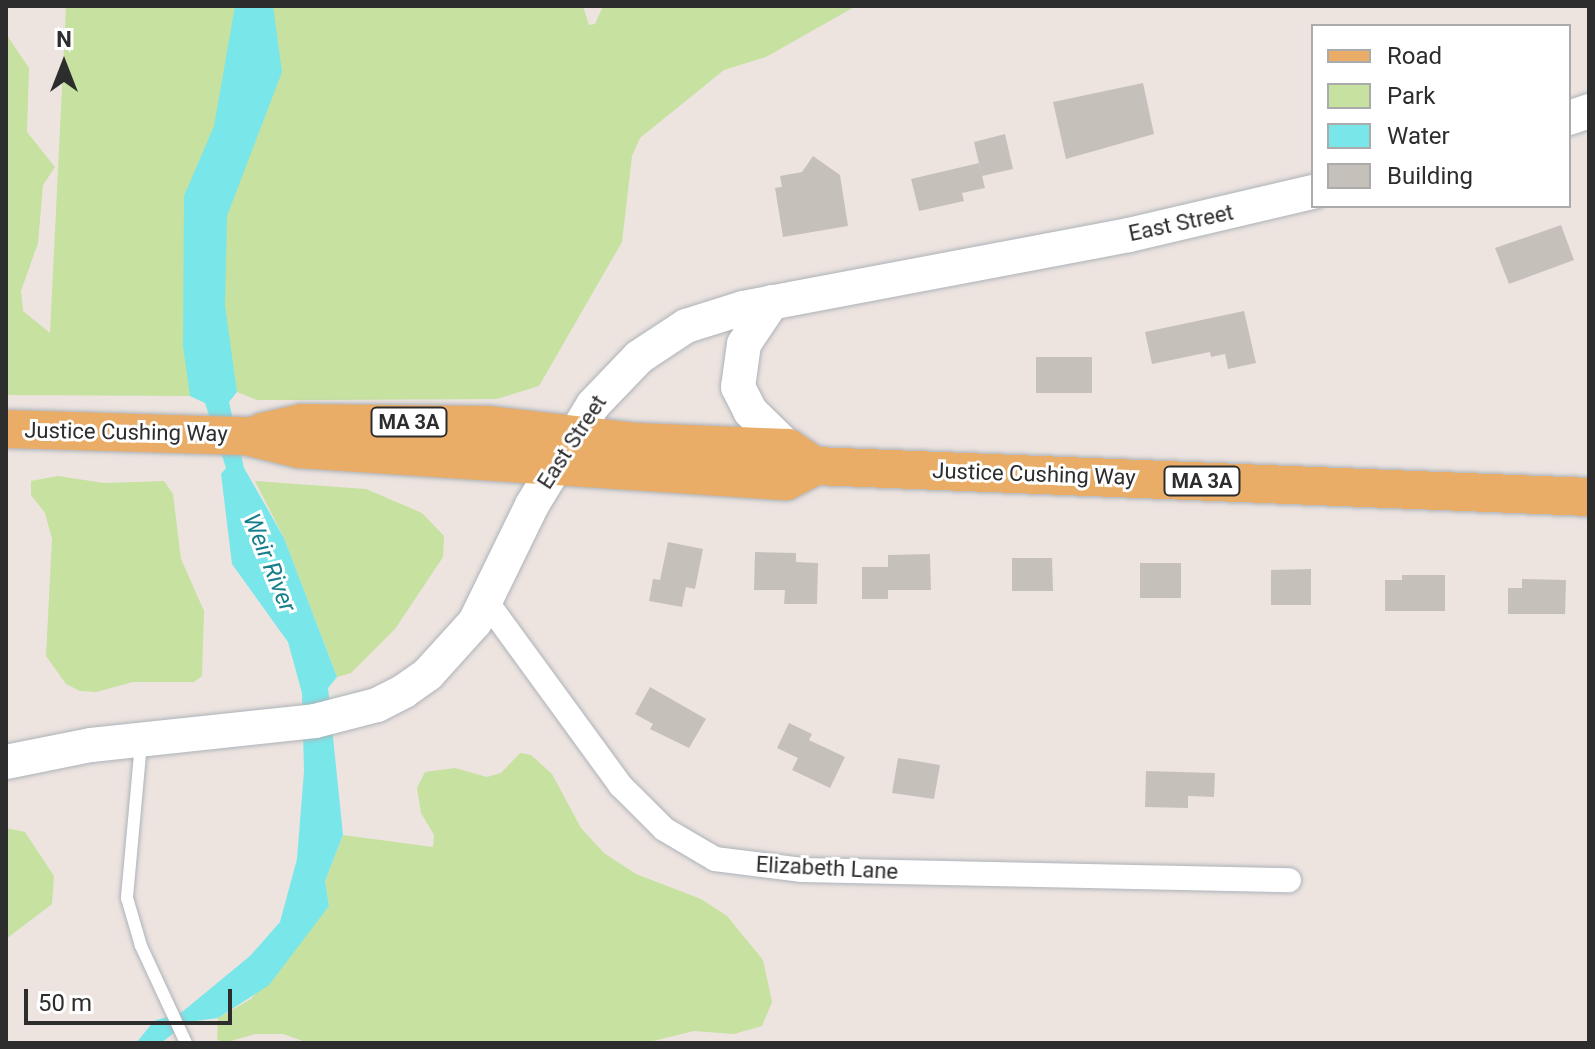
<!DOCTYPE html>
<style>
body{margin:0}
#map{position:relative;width:1595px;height:1049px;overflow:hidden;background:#ede4e0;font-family:Roboto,sans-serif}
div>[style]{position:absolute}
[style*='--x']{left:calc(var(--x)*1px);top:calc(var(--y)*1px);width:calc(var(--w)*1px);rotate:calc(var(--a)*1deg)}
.green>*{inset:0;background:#c6e1a0}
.water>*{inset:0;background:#79e6e9}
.building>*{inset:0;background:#c6c0bb}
.roads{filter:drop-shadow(0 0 2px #adb2b8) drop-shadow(0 0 2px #adb2b8)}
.service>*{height:12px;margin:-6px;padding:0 6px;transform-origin:6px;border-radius:6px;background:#fff}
.minor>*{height:24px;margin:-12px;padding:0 12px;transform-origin:12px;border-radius:12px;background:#fff}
.secondary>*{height:34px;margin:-17px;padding:0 17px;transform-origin:17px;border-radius:17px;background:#fff}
.primary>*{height:38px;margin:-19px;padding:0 19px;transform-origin:19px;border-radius:19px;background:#eaad68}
span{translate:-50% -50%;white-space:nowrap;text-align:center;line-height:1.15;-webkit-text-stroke:6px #fff;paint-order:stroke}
.shield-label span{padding:2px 6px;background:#fff;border:2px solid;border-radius:6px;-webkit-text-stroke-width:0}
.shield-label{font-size:20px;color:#2d2d2d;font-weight:700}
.street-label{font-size:22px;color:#2d2d2d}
.water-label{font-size:24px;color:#157f8b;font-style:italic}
.frame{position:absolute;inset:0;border:8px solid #2d2d2d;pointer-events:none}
.legend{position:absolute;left:1311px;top:24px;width:260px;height:184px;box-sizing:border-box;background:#fff;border:2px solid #ababab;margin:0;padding:10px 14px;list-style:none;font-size:24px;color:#2d2d2d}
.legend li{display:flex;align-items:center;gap:16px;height:40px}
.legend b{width:40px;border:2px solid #ababab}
.north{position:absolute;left:24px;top:24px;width:80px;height:80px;-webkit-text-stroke:6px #fff;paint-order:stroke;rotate:0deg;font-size:22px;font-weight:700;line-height:32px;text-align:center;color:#2d2d2d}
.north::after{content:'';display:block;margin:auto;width:28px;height:36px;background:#2d2d2d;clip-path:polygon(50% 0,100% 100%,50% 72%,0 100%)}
.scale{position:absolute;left:24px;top:989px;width:208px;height:36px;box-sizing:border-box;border:4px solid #2d2d2d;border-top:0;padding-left:10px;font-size:24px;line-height:28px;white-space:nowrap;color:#2d2d2d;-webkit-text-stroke:6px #fff;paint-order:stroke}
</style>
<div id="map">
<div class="green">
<i style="clip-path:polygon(66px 6px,583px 6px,589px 25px,595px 24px,603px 6px,856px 6px,766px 57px,724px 70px,640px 138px,632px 156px,622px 242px,539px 386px,497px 399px,311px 400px,257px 400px,237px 392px,235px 385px,189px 384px,190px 396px,6px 395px,6px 34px,29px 68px,27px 132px,55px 167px,43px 185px,38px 243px,21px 291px,23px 311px,50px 333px)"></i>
<i style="clip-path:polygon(58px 476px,104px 483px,164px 481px,173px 494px,181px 559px,204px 611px,202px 676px,194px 682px,133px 682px,96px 692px,80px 691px,66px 684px,46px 656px,52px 539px,45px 513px,31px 495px,31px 481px)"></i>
<i style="clip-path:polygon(255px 481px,366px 489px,422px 513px,444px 536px,443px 557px,395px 629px,351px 673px,337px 677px,284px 538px)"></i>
<i style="clip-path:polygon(520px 753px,531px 755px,552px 774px,581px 828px,604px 853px,636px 874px,701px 899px,727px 916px,763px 960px,772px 1002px,762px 1026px,734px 1034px,694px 1031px,645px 1043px,309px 1043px,283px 1034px,255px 1034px,224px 1043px,217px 1039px,218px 1018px,251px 999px,329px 906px,325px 881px,343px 835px,433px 847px,434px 835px,421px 813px,417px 788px,425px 772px,455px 768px,487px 777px,501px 773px)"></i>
<i style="clip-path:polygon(6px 828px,25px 832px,54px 876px,52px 904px,6px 939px)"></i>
</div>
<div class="water">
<i style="clip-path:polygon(235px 6px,273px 6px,282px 72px,227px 216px,225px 306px,237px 392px,229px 402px,244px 468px,284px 538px,337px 677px,328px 688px,343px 835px,325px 881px,329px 906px,269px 985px,218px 1018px,188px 1022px,161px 1043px,136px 1043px,154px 1021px,182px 1012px,250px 956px,280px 922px,297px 859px,304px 771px,302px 693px,288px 642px,232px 564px,221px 474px,226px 468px,205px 403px,190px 396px,183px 346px,184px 196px,214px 126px)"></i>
</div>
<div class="building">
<i style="clip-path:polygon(1143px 83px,1154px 134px,1066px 159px,1053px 102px)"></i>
<i style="clip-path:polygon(1005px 134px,1013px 169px,982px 176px,974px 142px)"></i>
<i style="clip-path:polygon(813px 156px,840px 175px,848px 226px,783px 237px,775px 188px,782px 187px,780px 176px,802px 172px)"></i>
<i style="clip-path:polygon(979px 163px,985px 188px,962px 193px,964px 201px,919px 211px,911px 179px)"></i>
<i style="clip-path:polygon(1561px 225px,1574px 260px,1509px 284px,1495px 248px)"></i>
<i style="clip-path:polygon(1244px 311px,1256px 363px,1228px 369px,1225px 354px,1211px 357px,1210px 352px,1152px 364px,1145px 332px)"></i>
<i style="clip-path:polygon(1036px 357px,1092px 357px,1092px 393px,1036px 393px)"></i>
<i style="clip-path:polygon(668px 542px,703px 549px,695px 589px,686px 587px,682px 607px,649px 601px,653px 579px,660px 580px)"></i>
<i style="clip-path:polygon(755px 552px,796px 553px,796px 562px,818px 563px,817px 604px,784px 604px,785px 590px,754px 590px)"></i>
<i style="clip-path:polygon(930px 554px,931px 590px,888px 590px,888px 599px,862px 599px,862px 567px,888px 567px,888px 555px)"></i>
<i style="clip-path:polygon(1012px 558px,1052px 558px,1053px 591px,1012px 591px)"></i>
<i style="clip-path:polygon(1140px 563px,1181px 563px,1181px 598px,1140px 598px)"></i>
<i style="clip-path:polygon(1311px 569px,1311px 605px,1271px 605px,1271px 570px)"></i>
<i style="clip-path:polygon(1402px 575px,1445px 575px,1445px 611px,1385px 611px,1385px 580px,1402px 580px)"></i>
<i style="clip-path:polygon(1522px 579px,1566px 580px,1565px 614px,1508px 614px,1508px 588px,1522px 588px)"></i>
<i style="clip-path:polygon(650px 687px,706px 719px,689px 748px,650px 729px,653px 724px,635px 714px)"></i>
<i style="clip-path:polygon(789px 723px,812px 734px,809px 740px,845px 757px,830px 788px,792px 770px,798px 758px,777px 748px)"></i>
<i style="clip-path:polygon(898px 758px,940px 765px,934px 799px,892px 793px)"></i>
<i style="clip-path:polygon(1146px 771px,1215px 773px,1214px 797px,1188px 796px,1188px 808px,1145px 807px)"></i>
</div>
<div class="roads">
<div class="service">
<i style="--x:141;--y:743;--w:156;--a:95.2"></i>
<i style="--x:127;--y:898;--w:50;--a:73.7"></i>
<i style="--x:141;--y:946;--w:107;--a:65.1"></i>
</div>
<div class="minor">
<i style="--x:486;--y:601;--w:228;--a:53.9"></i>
<i style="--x:620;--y:785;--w:62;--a:45"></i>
<i style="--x:664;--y:829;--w:59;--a:30.5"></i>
<i style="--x:715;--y:859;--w:88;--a:7.2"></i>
<i style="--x:802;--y:870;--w:487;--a:1.2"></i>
</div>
<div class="secondary">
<i style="--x:1569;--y:118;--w:21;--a:-19"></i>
<i style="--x:772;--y:302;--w:50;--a:123.7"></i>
<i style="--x:744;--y:344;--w:43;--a:97.9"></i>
<i style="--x:738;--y:387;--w:27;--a:63"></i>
<i style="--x:750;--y:411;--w:53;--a:44.2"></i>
<i style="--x:6;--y:762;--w:87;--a:-11.3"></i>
<i style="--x:91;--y:745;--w:225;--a:-6.1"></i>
<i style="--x:315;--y:721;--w:64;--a:-14.5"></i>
<i style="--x:377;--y:705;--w:30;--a:-27"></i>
<i style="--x:404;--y:691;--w:29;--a:-35"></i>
<i style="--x:428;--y:674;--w:70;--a:-47.9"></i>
<i style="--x:475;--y:622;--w:130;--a:-64"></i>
<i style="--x:532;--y:505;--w:117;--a:-58.6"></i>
<i style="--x:593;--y:405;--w:66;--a:-46.2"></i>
<i style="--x:639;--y:357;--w:56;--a:-33.4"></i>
<i style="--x:686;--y:326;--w:60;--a:-17.5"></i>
<i style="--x:743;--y:308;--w:393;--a:-10.7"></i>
<i style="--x:1129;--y:235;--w:189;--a:-13.2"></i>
</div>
<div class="primary">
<i style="--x:6;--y:429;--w:240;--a:1.7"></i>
<i style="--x:246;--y:436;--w:55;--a:13.8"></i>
<i style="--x:299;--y:449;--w:488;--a:3.8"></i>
<i style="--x:786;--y:481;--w:33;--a:-27"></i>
<i style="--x:815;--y:466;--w:775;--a:2.29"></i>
<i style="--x:262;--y:432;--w:41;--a:-12.7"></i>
<i style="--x:302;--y:423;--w:185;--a:0.6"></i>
<i style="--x:487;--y:425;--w:151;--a:6.5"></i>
<i style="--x:637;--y:442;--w:151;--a:2.3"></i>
<i style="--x:788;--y:448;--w:32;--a:34"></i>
</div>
</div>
<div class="shield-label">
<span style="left:409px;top:422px">MA 3A</span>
<span style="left:1202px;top:481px">MA 3A</span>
</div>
<div class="street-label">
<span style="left:1181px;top:223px;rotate:-12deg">East Street</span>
<span style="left:126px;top:432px;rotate:1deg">Justice Cushing Way</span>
<span style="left:572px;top:442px;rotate:-57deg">East Street</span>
<span style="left:1034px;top:474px;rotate:2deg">Justice Cushing Way</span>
<span style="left:827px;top:868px;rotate:3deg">Elizabeth Lane</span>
</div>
<div class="water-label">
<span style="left:269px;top:563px;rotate:68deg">Weir River</span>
</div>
<div class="frame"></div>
<ul class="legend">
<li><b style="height:10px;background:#eaad68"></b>Road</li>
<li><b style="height:22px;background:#c6e1a0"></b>Park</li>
<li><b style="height:22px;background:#79e6e9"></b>Water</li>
<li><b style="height:22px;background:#c6c0bb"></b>Building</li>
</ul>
<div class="north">N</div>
<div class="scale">50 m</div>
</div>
